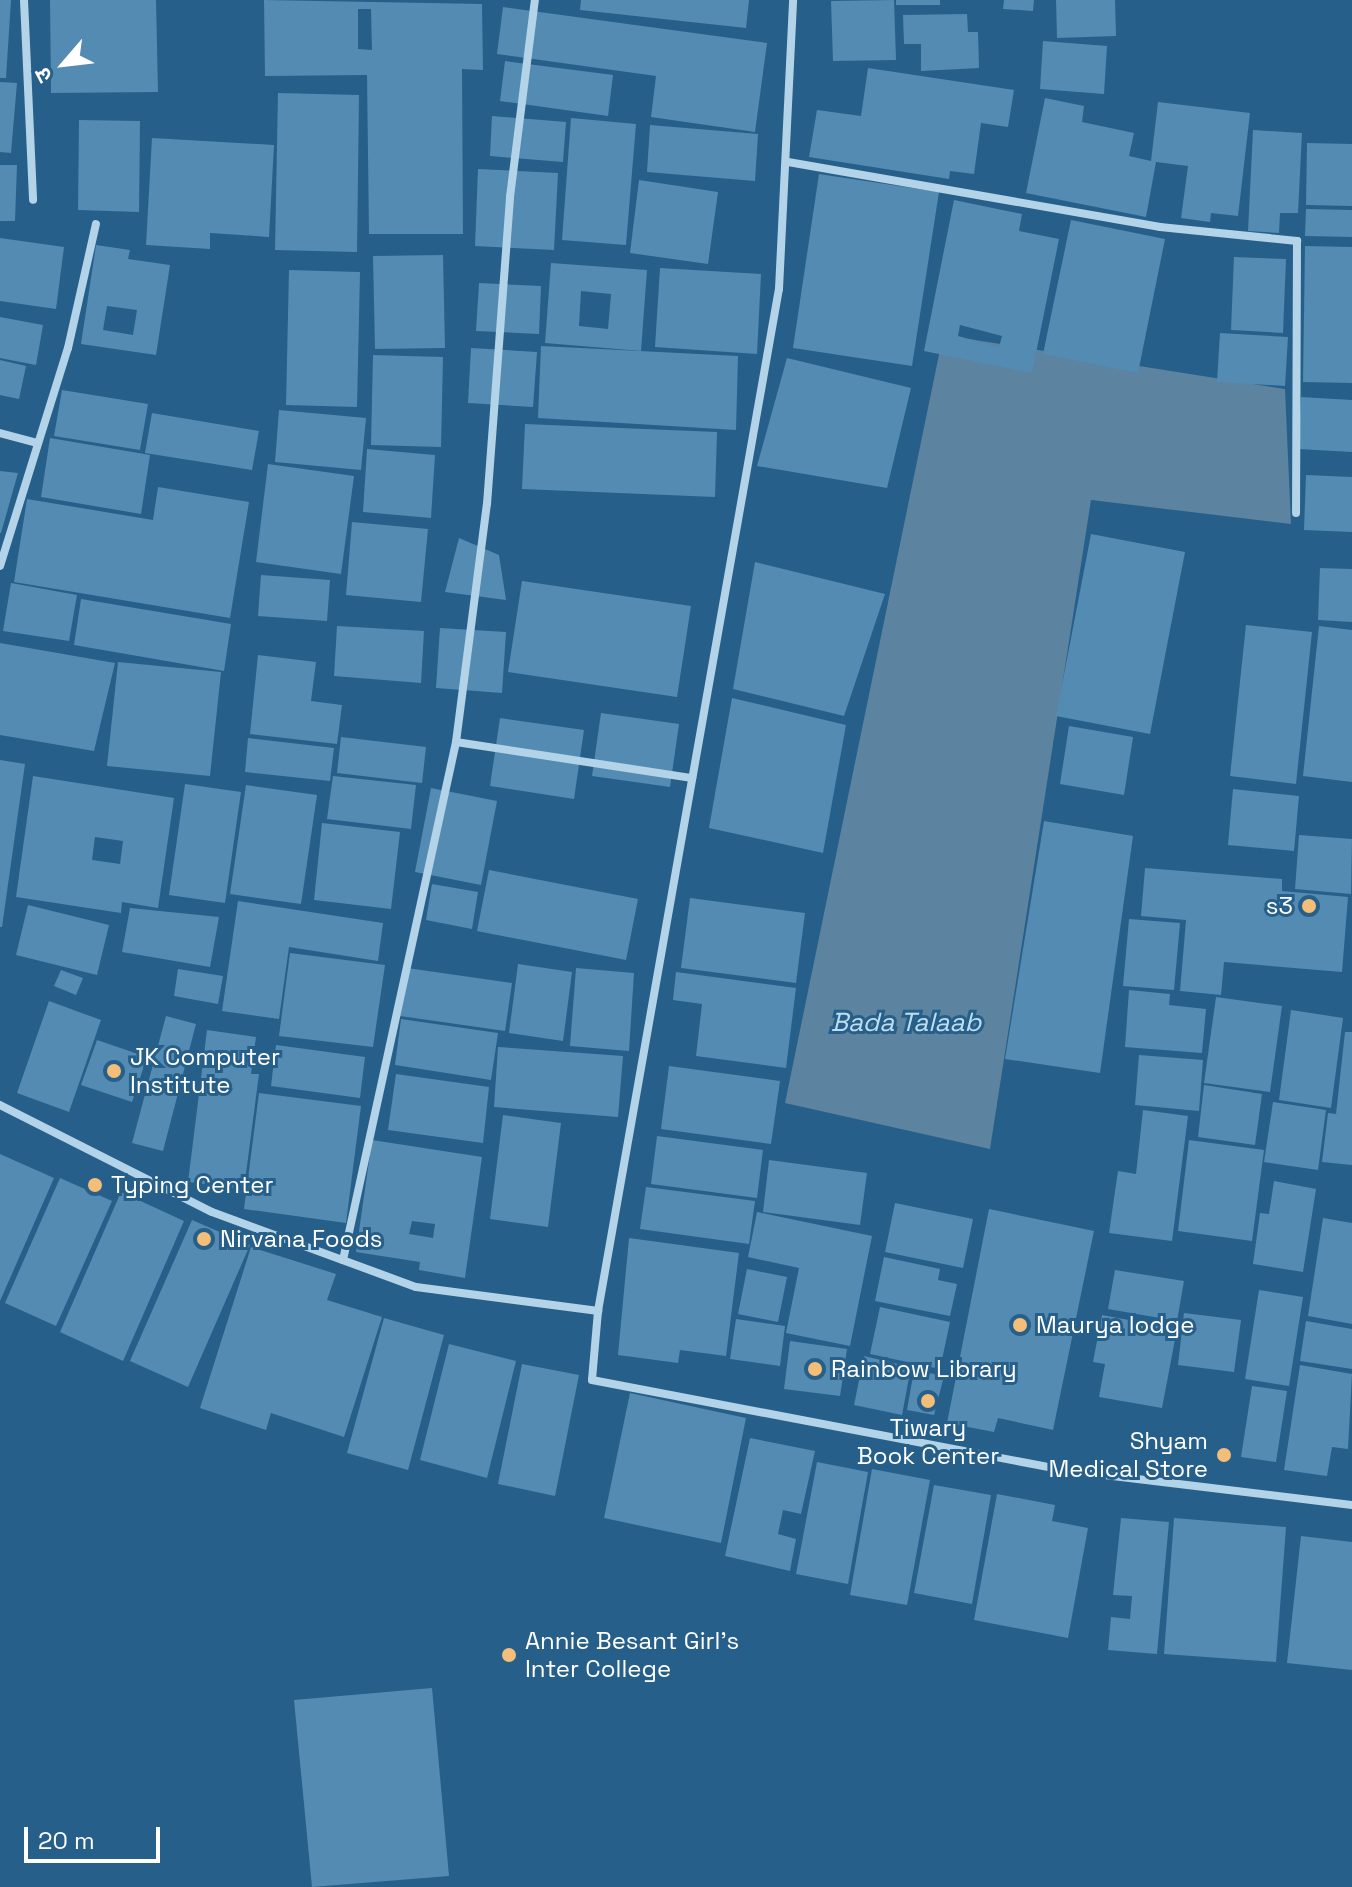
<!DOCTYPE html>
<meta charset="utf-8">
<style>
body{margin:0}
#map{position:relative;width:1352px;height:1887px;overflow:hidden;background:#265f89;font-family:"Space Grotesk","Noto Sans Devanagari",sans-serif}
div>[style]{position:absolute}
[style*='--x']{left:calc(var(--x)*1px);top:calc(var(--y)*1px);width:calc(var(--w)*1px);rotate:calc(var(--a)*1deg)}
.water>*{inset:0;background:#5c839f}
.building>*{inset:0;background:#538bb2}
.street>*{height:8px;margin:-4px;padding:0 4px;transform-origin:4px;border-radius:4px;background:#b3d3e9}
.dots>*{width:22px;height:22px;translate:-50% -50%;box-sizing:border-box;border:4px solid #265f89;border-radius:50%}
span{translate:-50% -50%;white-space:nowrap;text-align:center;line-height:1.15;-webkit-text-stroke:6px #265f89;paint-order:stroke}
.poi-label{font-size:24px;color:#fff}
.right{translate:-100% -50%;text-align:right}
.left{translate:0 -50%;text-align:left}
.water-label{font-size:26px;color:#bfddf0;font-style:italic}
.north{position:absolute;left:24px;top:24px;width:80px;height:80px;-webkit-text-stroke:6px #265f89;paint-order:stroke;rotate:242deg;font-size:22px;font-weight:700;line-height:32px;text-align:center;color:#fff}
.north::after{content:'';display:block;margin:auto;width:28px;height:36px;background:#fff;clip-path:polygon(50% 0,100% 100%,50% 72%,0 100%)}
.scale{position:absolute;left:24px;top:1827px;width:136px;height:36px;box-sizing:border-box;border:4px solid #fff;border-top:0;padding-left:10px;font-size:24px;line-height:28px;white-space:nowrap;color:#fff;-webkit-text-stroke:6px #265f89;paint-order:stroke}
</style>
<div id="map">
<div class="water">
<i style="clip-path:polygon(943px 335px,1285px 389px,1291px 524px,1091px 500px,990px 1149px,785px 1103px)"></i>
</div>
<div class="building">
<i style="clip-path:polygon(0 0,11px 0,6px 78px,0 78px)"></i>
<i style="clip-path:polygon(50px 0,156px 0,158px 92px,51px 93px)"></i>
<i style="clip-path:polygon(evenodd,264px 0,482px 4px,483px 70px,462px 69px,463px 234px,369px 234px,367px 75px,265px 76px,264px 0,358px 9px,371px 9px,372px 50px,358px 49px,358px 9px)"></i>
<i style="clip-path:polygon(581px 0,749px 0,746px 28px,580px 10px)"></i>
<i style="clip-path:polygon(894px 0,896px 60px,833px 61px,831px 1px)"></i>
<i style="clip-path:polygon(896px 0,940px 0,940px 5px,896px 5px)"></i>
<i style="clip-path:polygon(1004px 0,1034px 0,1033px 11px,1003px 9px)"></i>
<i style="clip-path:polygon(1056px 0,1115px 0,1116px 36px,1057px 38px)"></i>
<i style="clip-path:polygon(503px 7px,767px 43px,755px 132px,651px 117px,656px 76px,497px 54px)"></i>
<i style="clip-path:polygon(967px 14px,968px 32px,978px 32px,979px 68px,921px 71px,921px 44px,904px 44px,903px 15px)"></i>
<i style="clip-path:polygon(1043px 41px,1107px 46px,1104px 94px,1040px 89px)"></i>
<i style="clip-path:polygon(505px 61px,613px 75px,608px 116px,500px 101px)"></i>
<i style="clip-path:polygon(868px 68px,1014px 90px,1008px 127px,981px 123px,974px 174px,950px 171px,949px 179px,809px 157px,817px 110px,861px 116px)"></i>
<i style="clip-path:polygon(0 82px,17px 83px,11px 153px,0 152px)"></i>
<i style="clip-path:polygon(278px 93px,359px 95px,357px 252px,275px 250px)"></i>
<i style="clip-path:polygon(1045px 98px,1084px 106px,1082px 122px,1134px 133px,1129px 156px,1151px 161px,1158px 102px,1250px 113px,1238px 216px,1211px 213px,1210px 222px,1181px 218px,1188px 166px,1156px 162px,1146px 217px,1026px 193px)"></i>
<i style="clip-path:polygon(492px 116px,566px 122px,563px 162px,490px 156px)"></i>
<i style="clip-path:polygon(571px 118px,636px 124px,626px 245px,562px 240px)"></i>
<i style="clip-path:polygon(79px 120px,140px 121px,139px 212px,78px 210px)"></i>
<i style="clip-path:polygon(650px 125px,758px 134px,755px 181px,647px 172px)"></i>
<i style="clip-path:polygon(1253px 130px,1302px 133px,1298px 213px,1280px 213px,1279px 233px,1248px 231px)"></i>
<i style="clip-path:polygon(152px 138px,274px 145px,269px 237px,210px 233px,210px 249px,146px 245px)"></i>
<i style="clip-path:polygon(1307px 143px,1352px 144px,1352px 206px,1306px 205px)"></i>
<i style="clip-path:polygon(0 165px,17px 165px,15px 221px,0 221px)"></i>
<i style="clip-path:polygon(478px 169px,558px 173px,554px 250px,475px 246px)"></i>
<i style="clip-path:polygon(819px 174px,939px 192px,912px 366px,793px 348px)"></i>
<i style="clip-path:polygon(639px 180px,718px 192px,708px 264px,630px 253px)"></i>
<i style="clip-path:polygon(evenodd,954px 200px,1022px 214px,1019px 231px,1059px 239px,1032px 373px,924px 351px,954px 200px,960px 325px,1002px 336px,999px 347px,958px 336px,960px 325px)"></i>
<i style="clip-path:polygon(1306px 209px,1352px 210px,1352px 237px,1305px 236px)"></i>
<i style="clip-path:polygon(1071px 220px,1165px 239px,1138px 373px,1043px 354px)"></i>
<i style="clip-path:polygon(0 238px,64px 247px,56px 309px,0 301px)"></i>
<i style="clip-path:polygon(evenodd,96px 245px,130px 250px,128px 259px,170px 265px,156px 355px,81px 344px,96px 245px,107px 306px,137px 310px,133px 335px,103px 330px,107px 306px)"></i>
<i style="clip-path:polygon(1305px 246px,1352px 247px,1352px 383px,1303px 382px)"></i>
<i style="clip-path:polygon(443px 255px,445px 348px,375px 349px,373px 256px)"></i>
<i style="clip-path:polygon(1234px 257px,1286px 259px,1283px 333px,1231px 330px)"></i>
<i style="clip-path:polygon(evenodd,551px 263px,647px 270px,641px 351px,545px 343px,551px 263px,581px 291px,611px 294px,608px 329px,579px 326px,581px 291px)"></i>
<i style="clip-path:polygon(660px 268px,761px 274px,757px 354px,655px 347px)"></i>
<i style="clip-path:polygon(289px 270px,360px 272px,357px 407px,286px 405px)"></i>
<i style="clip-path:polygon(479px 283px,541px 286px,539px 334px,476px 331px)"></i>
<i style="clip-path:polygon(0 317px,43px 325px,36px 365px,0 358px)"></i>
<i style="clip-path:polygon(1220px 333px,1288px 337px,1285px 386px,1217px 382px)"></i>
<i style="clip-path:polygon(541px 346px,738px 356px,736px 430px,538px 418px)"></i>
<i style="clip-path:polygon(471px 348px,537px 352px,533px 407px,468px 403px)"></i>
<i style="clip-path:polygon(373px 355px,443px 357px,441px 447px,371px 445px)"></i>
<i style="clip-path:polygon(787px 358px,911px 388px,887px 488px,757px 466px)"></i>
<i style="clip-path:polygon(0 360px,26px 366px,19px 399px,0 395px)"></i>
<i style="clip-path:polygon(62px 390px,148px 404px,140px 450px,54px 436px)"></i>
<i style="clip-path:polygon(1301px 397px,1352px 400px,1352px 452px,1298px 449px)"></i>
<i style="clip-path:polygon(279px 410px,366px 418px,361px 470px,275px 462px)"></i>
<i style="clip-path:polygon(152px 413px,259px 431px,252px 470px,145px 453px)"></i>
<i style="clip-path:polygon(525px 424px,717px 432px,715px 497px,522px 489px)"></i>
<i style="clip-path:polygon(50px 438px,150px 455px,141px 514px,41px 497px)"></i>
<i style="clip-path:polygon(367px 449px,435px 455px,431px 518px,363px 512px)"></i>
<i style="clip-path:polygon(268px 464px,354px 476px,341px 574px,256px 562px)"></i>
<i style="clip-path:polygon(0 471px,18px 473px,1px 533px,0 533px)"></i>
<i style="clip-path:polygon(1306px 475px,1352px 477px,1352px 532px,1304px 530px)"></i>
<i style="clip-path:polygon(158px 487px,249px 502px,230px 618px,14px 582px,27px 499px,153px 520px)"></i>
<i style="clip-path:polygon(352px 522px,428px 529px,421px 602px,346px 595px)"></i>
<i style="clip-path:polygon(1091px 534px,1185px 552px,1150px 734px,1056px 716px)"></i>
<i style="clip-path:polygon(459px 538px,499px 555px,506px 600px,445px 592px)"></i>
<i style="clip-path:polygon(755px 562px,885px 594px,844px 716px,733px 689px)"></i>
<i style="clip-path:polygon(1320px 568px,1352px 569px,1352px 622px,1318px 620px)"></i>
<i style="clip-path:polygon(261px 575px,330px 580px,327px 621px,258px 616px)"></i>
<i style="clip-path:polygon(522px 581px,691px 606px,677px 697px,508px 672px)"></i>
<i style="clip-path:polygon(11px 583px,77px 595px,69px 641px,3px 631px)"></i>
<i style="clip-path:polygon(81px 599px,231px 624px,224px 671px,74px 645px)"></i>
<i style="clip-path:polygon(1246px 625px,1312px 632px,1296px 784px,1230px 776px)"></i>
<i style="clip-path:polygon(337px 626px,424px 631px,421px 683px,334px 676px)"></i>
<i style="clip-path:polygon(1319px 626px,1352px 630px,1352px 782px,1303px 776px)"></i>
<i style="clip-path:polygon(440px 628px,506px 632px,502px 693px,436px 688px)"></i>
<i style="clip-path:polygon(0 643px,115px 663px,94px 751px,0 735px)"></i>
<i style="clip-path:polygon(258px 655px,316px 662px,311px 701px,342px 705px,337px 744px,250px 734px)"></i>
<i style="clip-path:polygon(118px 662px,221px 672px,210px 776px,107px 766px)"></i>
<i style="clip-path:polygon(732px 698px,846px 725px,823px 853px,709px 828px)"></i>
<i style="clip-path:polygon(601px 713px,679px 724px,670px 787px,592px 776px)"></i>
<i style="clip-path:polygon(500px 718px,584px 730px,574px 799px,490px 786px)"></i>
<i style="clip-path:polygon(1069px 726px,1133px 737px,1124px 795px,1060px 784px)"></i>
<i style="clip-path:polygon(341px 737px,426px 747px,422px 783px,337px 773px)"></i>
<i style="clip-path:polygon(248px 738px,334px 748px,330px 781px,245px 772px)"></i>
<i style="clip-path:polygon(0 760px,25px 764px,2px 927px,0 927px)"></i>
<i style="clip-path:polygon(evenodd,33px 776px,174px 798px,158px 908px,122px 902px,121px 913px,16px 897px,33px 776px,95px 837px,123px 841px,120px 864px,92px 860px,95px 837px)"></i>
<i style="clip-path:polygon(333px 776px,416px 785px,411px 829px,327px 819px)"></i>
<i style="clip-path:polygon(185px 784px,241px 792px,225px 903px,169px 895px)"></i>
<i style="clip-path:polygon(246px 785px,317px 795px,301px 904px,230px 894px)"></i>
<i style="clip-path:polygon(431px 788px,497px 801px,481px 885px,415px 872px)"></i>
<i style="clip-path:polygon(1233px 789px,1299px 796px,1294px 851px,1228px 845px)"></i>
<i style="clip-path:polygon(1044px 821px,1133px 836px,1100px 1073px,1005px 1059px)"></i>
<i style="clip-path:polygon(322px 823px,400px 832px,391px 909px,314px 900px)"></i>
<i style="clip-path:polygon(1299px 835px,1352px 839px,1351px 894px,1295px 889px)"></i>
<i style="clip-path:polygon(1145px 868px,1282px 879px,1282px 891px,1348px 897px,1342px 972px,1224px 962px,1221px 995px,1180px 991px,1186px 920px,1141px 916px)"></i>
<i style="clip-path:polygon(489px 870px,638px 899px,626px 960px,477px 931px)"></i>
<i style="clip-path:polygon(432px 884px,478px 892px,472px 929px,426px 920px)"></i>
<i style="clip-path:polygon(690px 898px,805px 913px,796px 983px,681px 968px)"></i>
<i style="clip-path:polygon(238px 901px,383px 923px,378px 961px,289px 947px,279px 1019px,222px 1011px)"></i>
<i style="clip-path:polygon(28px 905px,109px 925px,97px 975px,16px 955px)"></i>
<i style="clip-path:polygon(130px 908px,219px 917px,210px 967px,122px 952px)"></i>
<i style="clip-path:polygon(1129px 919px,1180px 923px,1174px 990px,1123px 986px)"></i>
<i style="clip-path:polygon(290px 953px,385px 965px,373px 1047px,279px 1036px)"></i>
<i style="clip-path:polygon(518px 964px,572px 972px,563px 1041px,509px 1033px)"></i>
<i style="clip-path:polygon(407px 968px,512px 983px,505px 1031px,400px 1016px)"></i>
<i style="clip-path:polygon(576px 968px,634px 973px,629px 1051px,570px 1046px)"></i>
<i style="clip-path:polygon(178px 969px,223px 976px,218px 1004px,174px 996px)"></i>
<i style="clip-path:polygon(61px 970px,83px 978px,76px 995px,54px 986px)"></i>
<i style="clip-path:polygon(676px 972px,796px 988px,786px 1068px,696px 1056px,702px 1004px,673px 1000px)"></i>
<i style="clip-path:polygon(1129px 990px,1170px 994px,1169px 1005px,1206px 1009px,1202px 1053px,1125px 1047px)"></i>
<i style="clip-path:polygon(1216px 997px,1282px 1006px,1270px 1092px,1204px 1083px)"></i>
<i style="clip-path:polygon(49px 1001px,101px 1020px,69px 1112px,17px 1093px)"></i>
<i style="clip-path:polygon(1291px 1010px,1343px 1018px,1331px 1108px,1279px 1100px)"></i>
<i style="clip-path:polygon(166px 1016px,196px 1024px,163px 1151px,132px 1143px)"></i>
<i style="clip-path:polygon(401px 1019px,498px 1033px,491px 1080px,395px 1065px)"></i>
<i style="clip-path:polygon(207px 1030px,256px 1037px,251px 1074px,259px 1074px,244px 1189px,188px 1182px)"></i>
<i style="clip-path:polygon(1345px 1032px,1352px 1032px,1352px 1165px,1322px 1162px,1328px 1113px,1336px 1114px)"></i>
<i style="clip-path:polygon(97px 1040px,147px 1057px,132px 1102px,81px 1085px)"></i>
<i style="clip-path:polygon(276px 1045px,365px 1057px,360px 1098px,271px 1086px)"></i>
<i style="clip-path:polygon(498px 1047px,623px 1056px,618px 1117px,494px 1107px)"></i>
<i style="clip-path:polygon(1139px 1055px,1203px 1060px,1199px 1111px,1135px 1105px)"></i>
<i style="clip-path:polygon(669px 1066px,780px 1081px,771px 1144px,661px 1129px)"></i>
<i style="clip-path:polygon(396px 1074px,489px 1087px,483px 1143px,388px 1130px)"></i>
<i style="clip-path:polygon(1204px 1085px,1262px 1094px,1255px 1145px,1198px 1137px)"></i>
<i style="clip-path:polygon(259px 1093px,361px 1106px,346px 1223px,244px 1209px)"></i>
<i style="clip-path:polygon(1273px 1102px,1326px 1110px,1318px 1170px,1264px 1162px)"></i>
<i style="clip-path:polygon(1143px 1110px,1188px 1116px,1172px 1241px,1109px 1233px,1118px 1171px,1136px 1174px)"></i>
<i style="clip-path:polygon(503px 1115px,561px 1123px,548px 1227px,490px 1219px)"></i>
<i style="clip-path:polygon(657px 1136px,763px 1150px,757px 1198px,651px 1184px)"></i>
<i style="clip-path:polygon(evenodd,372px 1140px,482px 1157px,465px 1278px,419px 1270px,420px 1262px,356px 1252px,372px 1140px,412px 1221px,435px 1224px,433px 1238px,409px 1234px,412px 1221px)"></i>
<i style="clip-path:polygon(1189px 1140px,1264px 1150px,1252px 1241px,1178px 1231px)"></i>
<i style="clip-path:polygon(0 1154px,54px 1178px,0 1301px)"></i>
<i style="clip-path:polygon(769px 1160px,867px 1173px,860px 1225px,763px 1212px)"></i>
<i style="clip-path:polygon(60px 1178px,112px 1201px,56px 1326px,5px 1303px)"></i>
<i style="clip-path:polygon(1274px 1181px,1316px 1189px,1303px 1272px,1253px 1264px,1260px 1213px,1269px 1214px)"></i>
<i style="clip-path:polygon(646px 1187px,755px 1201px,749px 1244px,640px 1229px)"></i>
<i style="clip-path:polygon(121px 1192px,184px 1221px,123px 1361px,60px 1332px)"></i>
<i style="clip-path:polygon(895px 1203px,973px 1219px,963px 1268px,885px 1252px)"></i>
<i style="clip-path:polygon(989px 1209px,1094px 1231px,1053px 1430px,998px 1418px,994px 1432px,947px 1423px)"></i>
<i style="clip-path:polygon(757px 1212px,872px 1236px,850px 1346px,786px 1333px,799px 1268px,748px 1257px)"></i>
<i style="clip-path:polygon(1323px 1218px,1352px 1223px,1352px 1324px,1308px 1316px)"></i>
<i style="clip-path:polygon(192px 1220px,250px 1245px,188px 1387px,130px 1361px)"></i>
<i style="clip-path:polygon(629px 1238px,739px 1253px,726px 1356px,680px 1350px,678px 1363px,618px 1355px)"></i>
<i style="clip-path:polygon(251px 1247px,336px 1274px,327px 1300px,382px 1317px,344px 1437px,271px 1413px,266px 1430px,200px 1408px)"></i>
<i style="clip-path:polygon(884px 1257px,940px 1269px,938px 1280px,957px 1284px,950px 1316px,875px 1301px)"></i>
<i style="clip-path:polygon(747px 1269px,787px 1277px,778px 1322px,738px 1314px)"></i>
<i style="clip-path:polygon(1115px 1270px,1184px 1281px,1177px 1321px,1108px 1309px)"></i>
<i style="clip-path:polygon(1259px 1290px,1303px 1297px,1289px 1386px,1245px 1379px)"></i>
<i style="clip-path:polygon(880px 1307px,950px 1322px,940px 1369px,870px 1354px)"></i>
<i style="clip-path:polygon(1184px 1313px,1241px 1320px,1234px 1372px,1178px 1365px)"></i>
<i style="clip-path:polygon(1102px 1315px,1177px 1329px,1162px 1408px,1099px 1397px,1105px 1364px,1093px 1362px)"></i>
<i style="clip-path:polygon(384px 1318px,444px 1335px,408px 1470px,347px 1453px)"></i>
<i style="clip-path:polygon(736px 1319px,785px 1326px,780px 1366px,730px 1359px)"></i>
<i style="clip-path:polygon(1306px 1321px,1352px 1329px,1352px 1369px,1300px 1361px)"></i>
<i style="clip-path:polygon(790px 1341px,847px 1349px,840px 1396px,784px 1389px)"></i>
<i style="clip-path:polygon(449px 1344px,516px 1361px,487px 1478px,420px 1460px)"></i>
<i style="clip-path:polygon(864px 1356px,911px 1367px,902px 1415px,854px 1405px)"></i>
<i style="clip-path:polygon(522px 1364px,579px 1375px,555px 1496px,498px 1484px)"></i>
<i style="clip-path:polygon(1300px 1365px,1352px 1374px,1348px 1449px,1332px 1447px,1327px 1476px,1284px 1470px)"></i>
<i style="clip-path:polygon(914px 1370px,944px 1376px,934px 1415px,907px 1410px)"></i>
<i style="clip-path:polygon(1252px 1386px,1287px 1391px,1276px 1462px,1241px 1457px)"></i>
<i style="clip-path:polygon(630px 1393px,746px 1418px,721px 1543px,604px 1518px)"></i>
<i style="clip-path:polygon(750px 1438px,815px 1451px,801px 1514px,783px 1510px,778px 1534px,796px 1539px,790px 1571px,725px 1556px)"></i>
<i style="clip-path:polygon(817px 1462px,868px 1472px,848px 1584px,796px 1574px)"></i>
<i style="clip-path:polygon(872px 1469px,930px 1480px,907px 1605px,850px 1595px)"></i>
<i style="clip-path:polygon(934px 1485px,991px 1495px,972px 1604px,914px 1593px)"></i>
<i style="clip-path:polygon(997px 1494px,1055px 1505px,1052px 1521px,1088px 1528px,1068px 1638px,974px 1620px)"></i>
<i style="clip-path:polygon(1121px 1518px,1169px 1522px,1157px 1654px,1108px 1650px,1111px 1617px,1130px 1619px,1132px 1596px,1113px 1595px)"></i>
<i style="clip-path:polygon(1174px 1518px,1286px 1527px,1276px 1662px,1164px 1654px)"></i>
<i style="clip-path:polygon(1301px 1536px,1352px 1542px,1352px 1670px,1287px 1663px)"></i>
<i style="clip-path:polygon(432px 1688px,449px 1876px,312px 1887px,294px 1700px)"></i>
</div>
<div class="street">
<i style="--x:24;--y:0;--w:200;--a:87.4"></i>
<i style="--x:788;--y:162;--w:378;--a:9.9"></i>
<i style="--x:1160;--y:227;--w:138;--a:5.8"></i>
<i style="--x:1297;--y:241;--w:272;--a:90.2"></i>
<i style="--x:0;--y:433;--w:39;--a:15"></i>
<i style="--x:0;--y:566;--w:228;--a:-72.7"></i>
<i style="--x:68;--y:348;--w:127;--a:-77.3"></i>
<i style="--x:456;--y:742;--w:239;--a:8.7"></i>
<i style="--x:0;--y:1105;--w:237;--a:26.8"></i>
<i style="--x:212;--y:1212;--w:217;--a:20.2"></i>
<i style="--x:416;--y:1287;--w:184;--a:7.5"></i>
<i style="--x:598;--y:1311;--w:69;--a:95"></i>
<i style="--x:592;--y:1380;--w:488;--a:10.8"></i>
<i style="--x:1071;--y:1471;--w:283;--a:6.9"></i>
<i style="--x:343;--y:1260;--w:530;--a:-77.69"></i>
<i style="--x:456;--y:742;--w:240;--a:-82.6"></i>
<i style="--x:487;--y:504;--w:308;--a:-85.7"></i>
<i style="--x:510;--y:197;--w:199;--a:-82.8"></i>
<i style="--x:598;--y:1311;--w:1038;--a:-79.96"></i>
<i style="--x:779;--y:289;--w:289;--a:-87.2"></i>
</div>
<div class="dots">
<i style="left:1309px;top:906px;background:#f2be78"></i>
<i style="left:114px;top:1071px;background:#f2be78"></i>
<i style="left:95px;top:1185px;background:#f2be78"></i>
<i style="left:204px;top:1239px;background:#f2be78"></i>
<i style="left:1020px;top:1325px;background:#f2be78"></i>
<i style="left:815px;top:1369px;background:#f2be78"></i>
<i style="left:928px;top:1401px;background:#f2be78"></i>
<i style="left:1224px;top:1455px;background:#f2be78"></i>
<i style="left:509px;top:1655px;background:#f2be78"></i>
</div>
<div class="poi-label">
<span class="right" style="left:1293px;top:906px">s3</span>
<span class="left" style="left:130px;top:1071px">JK Computer<br>Institute</span>
<span class="left" style="left:111px;top:1185px">Typing Center</span>
<span class="left" style="left:220px;top:1239px">Nirvana Foods</span>
<span class="left" style="left:1036px;top:1325px">Maurya lodge</span>
<span class="left" style="left:831px;top:1369px">Rainbow Library</span>
<span style="left:928px;top:1442px">Tiwary<br>Book Center</span>
<span class="right" style="left:1208px;top:1455px">Shyam<br>Medical Store</span>
<span class="left" style="left:525px;top:1655px">Annie Besant Girl's<br>Inter College</span>
</div>
<div class="water-label">
<span style="left:906px;top:1023px">Bada Talaab</span>
</div>
<div class="north">उ</div>
<div class="scale">20 m</div>
</div>
